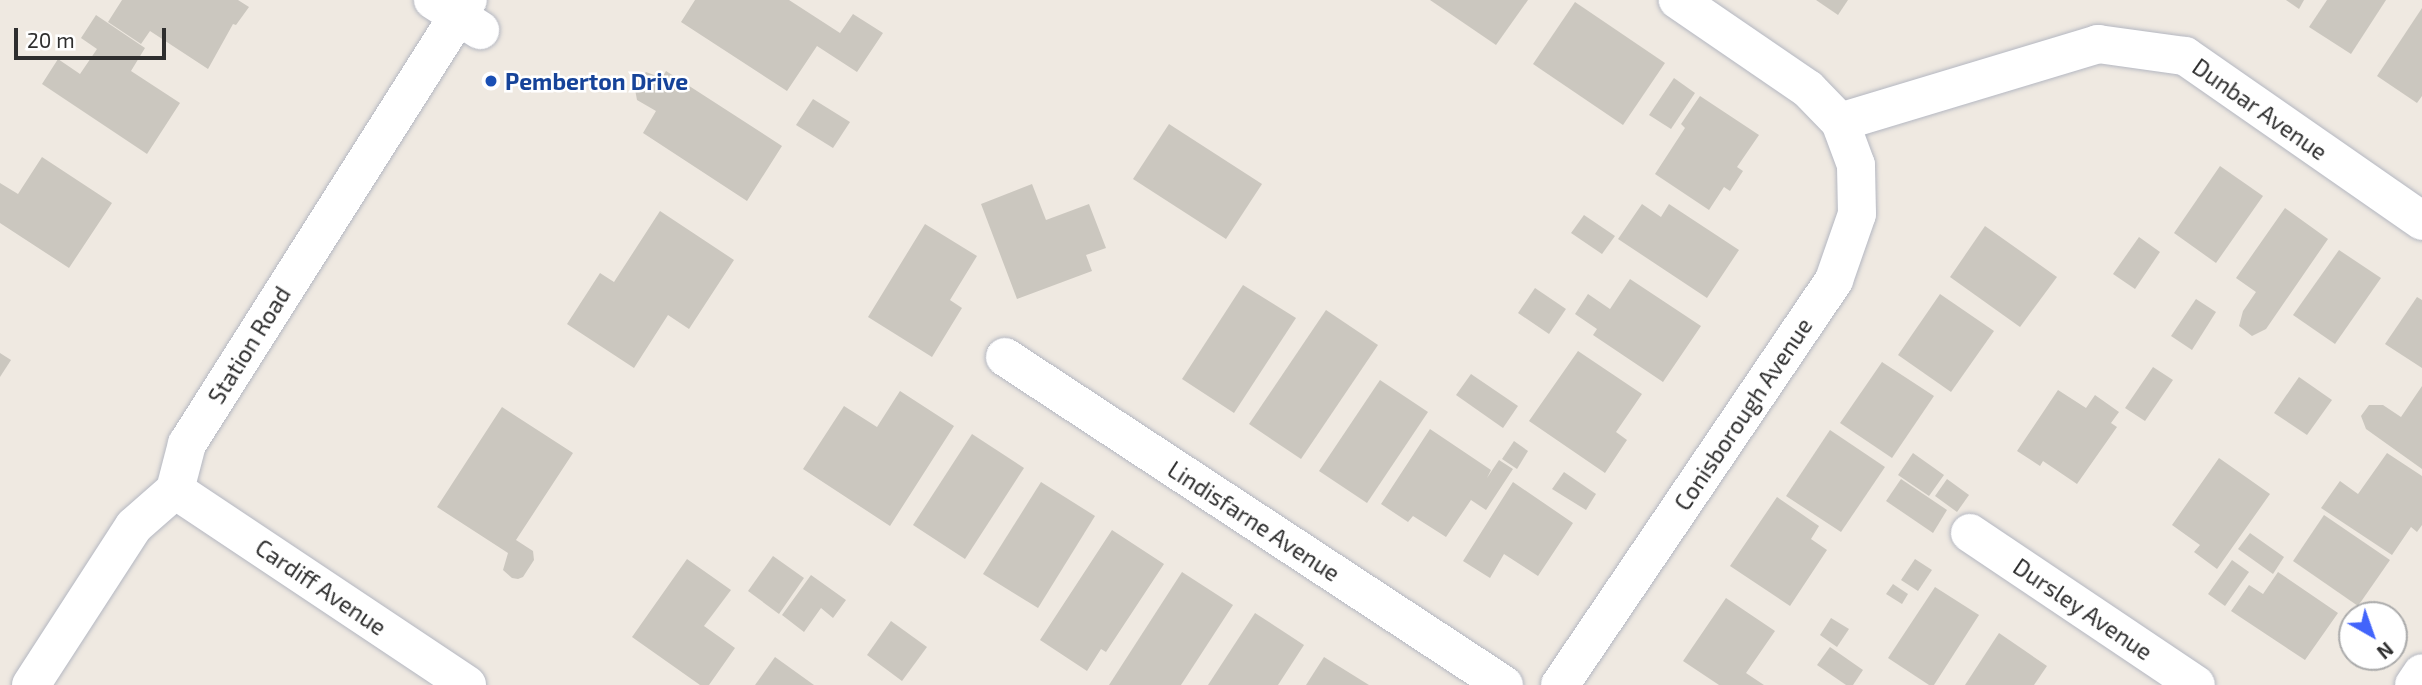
<!DOCTYPE html>
<style>
body{margin:0}
#map{position:relative;width:2422px;height:685px;overflow:hidden;background:#efe9e1;font-family:"Exo 2",sans-serif}
div>[style]{position:absolute}
[style*='--x']{left:calc(var(--x)*1px);top:calc(var(--y)*1px);width:calc(var(--w)*1px);rotate:calc(var(--a)*1deg)}
.building>*{inset:0;background:#cbc7bf}
.roads{filter:drop-shadow(0 0 2px #b4b7c1) drop-shadow(0 0 2px #b4b7c1)}
.street>*{height:38px;margin:-19px;padding:0 19px;transform-origin:19px;border-radius:19px;background:#fff}
.secondary>*{height:38px;margin:-19px;padding:0 19px;transform-origin:19px;border-radius:19px;background:#fff}
.dots>*{width:19px;height:19px;translate:-50% -50%;box-sizing:border-box;border:4px solid #fff;border-radius:50%}
span{translate:-50% -50%;white-space:nowrap;text-align:center;line-height:1.15;-webkit-text-stroke:5px #fff;paint-order:stroke}
.transit-label{font-size:23px;color:#164399;font-weight:700}
.left{translate:0 -50%;text-align:left}
.street-label{font-size:23px;color:#2e2e2e}
.north{position:absolute;left:2338px;top:601px;width:70px;height:70px;box-sizing:border-box;background:#fff;border:2px solid #ababab;border-radius:50%;rotate:140deg;font-size:19px;font-weight:700;line-height:28px;text-align:center;color:#2e2e2e}
.north::after{content:'';display:block;margin:auto;width:24px;height:32px;background:#4264fb;clip-path:polygon(50% 0,100% 100%,50% 72%,0 100%)}
.scale{position:absolute;left:14px;top:28px;width:152px;height:32px;box-sizing:border-box;border:4px solid #2e2e2e;border-top:0;padding-left:9px;font-size:21px;line-height:24px;white-space:nowrap;color:#2e2e2e;-webkit-text-stroke:5px #fff;paint-order:stroke}
</style>
<div id="map">
<div class="building">
<i style="clip-path:polygon(122px 0,238px 0,249px 7px,236px 25px,233px 24px,208px 69px,150px 31px,141px 44px,108px 22px)"></i>
<i style="clip-path:polygon(695px 0,789px 0,840px 33px,853px 14px,883px 33px,857px 72px,817px 46px,787px 91px,681px 22px)"></i>
<i style="clip-path:polygon(1430px 0,1528px 0,1496px 45px)"></i>
<i style="clip-path:polygon(1816px 0,1848px 0,1838px 15px)"></i>
<i style="clip-path:polygon(2286px 0,2304px 0,2299px 9px)"></i>
<i style="clip-path:polygon(2327px 0,2386px 0,2351px 54px,2309px 27px)"></i>
<i style="clip-path:polygon(1575px 2px,1665px 63px,1623px 125px,1533px 64px)"></i>
<i style="clip-path:polygon(2422px 8px,2422px 96px,2417px 103px,2377px 76px)"></i>
<i style="clip-path:polygon(96px 15px,145px 48px,131px 71px,180px 103px,147px 154px,42px 84px,58px 59px,80px 74px,97px 49px,81px 38px)"></i>
<i style="clip-path:polygon(666px 71px,782px 146px,747px 201px,643px 133px,656px 111px,637px 100px,634px 84px,646px 72px,662px 78px)"></i>
<i style="clip-path:polygon(1674px 78px,1695px 93px,1671px 129px,1649px 115px)"></i>
<i style="clip-path:polygon(1700px 96px,1759px 135px,1737px 167px,1743px 171px,1730px 191px,1724px 187px,1709px 210px,1655px 174px,1685px 128px,1681px 124px)"></i>
<i style="clip-path:polygon(813px 99px,850px 122px,833px 148px,796px 125px)"></i>
<i style="clip-path:polygon(1169px 124px,1262px 184px,1226px 239px,1133px 179px)"></i>
<i style="clip-path:polygon(42px 157px,112px 203px,69px 268px,0 223px,0 183px,18px 194px)"></i>
<i style="clip-path:polygon(2220px 166px,2263px 196px,2216px 263px,2174px 233px)"></i>
<i style="clip-path:polygon(1032px 184px,1046px 220px,1089px 204px,1106px 248px,1086px 255px,1092px 271px,1017px 299px,981px 204px)"></i>
<i style="clip-path:polygon(1642px 204px,1661px 217px,1669px 204px,1739px 250px,1707px 298px,1618px 239px)"></i>
<i style="clip-path:polygon(2285px 208px,2328px 239px,2266px 329px,2252px 336px,2239px 326px,2243px 311px,2256px 292px,2236px 278px)"></i>
<i style="clip-path:polygon(660px 211px,734px 260px,689px 329px,668px 315px,634px 368px,567px 324px,600px 273px,614px 282px)"></i>
<i style="clip-path:polygon(1584px 215px,1615px 236px,1602px 254px,1571px 233px)"></i>
<i style="clip-path:polygon(925px 224px,977px 256px,950px 300px,962px 308px,932px 357px,868px 317px)"></i>
<i style="clip-path:polygon(1985px 226px,2057px 277px,2020px 327px,1950px 277px)"></i>
<i style="clip-path:polygon(2139px 237px,2160px 252px,2135px 289px,2113px 274px)"></i>
<i style="clip-path:polygon(2339px 250px,2381px 278px,2335px 344px,2293px 315px)"></i>
<i style="clip-path:polygon(1630px 279px,1701px 326px,1663px 382px,1593px 335px,1597px 329px,1575px 314px,1588px 294px,1610px 309px)"></i>
<i style="clip-path:polygon(1243px 285px,1296px 318px,1234px 413px,1182px 379px)"></i>
<i style="clip-path:polygon(1535px 288px,1566px 309px,1549px 334px,1518px 313px)"></i>
<i style="clip-path:polygon(1940px 294px,1994px 331px,1951px 392px,1898px 355px)"></i>
<i style="clip-path:polygon(2417px 297px,2422px 300px,2422px 368px,2385px 344px)"></i>
<i style="clip-path:polygon(2196px 299px,2216px 312px,2192px 350px,2171px 336px)"></i>
<i style="clip-path:polygon(1326px 310px,1378px 345px,1301px 459px,1249px 424px)"></i>
<i style="clip-path:polygon(1578px 351px,1642px 394px,1616px 432px,1627px 440px,1605px 473px,1529px 421px)"></i>
<i style="clip-path:polygon(0 353px,11px 360px,0 377px)"></i>
<i style="clip-path:polygon(1882px 362px,1934px 396px,1892px 458px,1840px 423px)"></i>
<i style="clip-path:polygon(2153px 367px,2173px 380px,2145px 421px,2125px 408px)"></i>
<i style="clip-path:polygon(1471px 374px,1518px 406px,1503px 428px,1456px 395px)"></i>
<i style="clip-path:polygon(2299px 377px,2332px 400px,2307px 435px,2274px 413px)"></i>
<i style="clip-path:polygon(1380px 380px,1428px 412px,1367px 503px,1319px 471px)"></i>
<i style="clip-path:polygon(2422px 386px,2422px 469px,2366px 429px,2361px 416px,2369px 405px,2383px 405px,2401px 417px)"></i>
<i style="clip-path:polygon(2058px 390px,2086px 408px,2095px 395px,2119px 412px,2111px 423px,2117px 427px,2077px 484px,2043px 461px,2040px 466px,2017px 451px)"></i>
<i style="clip-path:polygon(900px 391px,954px 426px,890px 526px,803px 469px,844px 406px,877px 427px)"></i>
<i style="clip-path:polygon(502px 407px,573px 453px,516px 540px,533px 551px,534px 560px,523px 577px,518px 579px,512px 578px,503px 570px,508px 553px,437px 507px)"></i>
<i style="clip-path:polygon(1430px 429px,1491px 470px,1487px 478px,1499px 460px,1513px 469px,1486px 510px,1471px 500px,1446px 537px,1413px 516px,1408px 522px,1381px 504px)"></i>
<i style="clip-path:polygon(1830px 430px,1885px 467px,1841px 532px,1786px 496px)"></i>
<i style="clip-path:polygon(972px 434px,1024px 468px,965px 559px,913px 525px)"></i>
<i style="clip-path:polygon(1514px 441px,1528px 451px,1517px 469px,1502px 459px)"></i>
<i style="clip-path:polygon(1913px 453px,1944px 475px,1929px 496px,1898px 475px)"></i>
<i style="clip-path:polygon(2387px 453px,2422px 476px,2422px 525px,2417px 532px,2411px 527px,2392px 555px,2321px 508px,2340px 481px,2358px 494px)"></i>
<i style="clip-path:polygon(2219px 458px,2270px 494px,2217px 569px,2194px 552px,2200px 545px,2172px 525px)"></i>
<i style="clip-path:polygon(1564px 472px,1596px 494px,1586px 510px,1552px 489px)"></i>
<i style="clip-path:polygon(1901px 479px,1947px 510px,1933px 533px,1886px 501px)"></i>
<i style="clip-path:polygon(1947px 479px,1969px 495px,1957px 512px,1935px 496px)"></i>
<i style="clip-path:polygon(1041px 482px,1095px 516px,1038px 608px,983px 574px)"></i>
<i style="clip-path:polygon(1513px 482px,1573px 523px,1538px 576px,1504px 554px,1490px 578px,1463px 561px)"></i>
<i style="clip-path:polygon(1777px 497px,1819px 526px,1811px 539px,1827px 550px,1790px 606px,1730px 566px)"></i>
<i style="clip-path:polygon(2324px 515px,2390px 560px,2358px 606px,2293px 561px)"></i>
<i style="clip-path:polygon(1112px 530px,1164px 564px,1106px 652px,1101px 649px,1087px 671px,1040px 640px)"></i>
<i style="clip-path:polygon(2250px 533px,2284px 557px,2273px 574px,2238px 549px)"></i>
<i style="clip-path:polygon(773px 556px,804px 578px,779px 614px,748px 591px)"></i>
<i style="clip-path:polygon(687px 559px,731px 590px,704px 626px,735px 648px,709px 685px,700px 685px,632px 637px)"></i>
<i style="clip-path:polygon(1915px 559px,1932px 570px,1918px 591px,1901px 580px)"></i>
<i style="clip-path:polygon(2232px 560px,2249px 572px,2225px 606px,2208px 594px)"></i>
<i style="clip-path:polygon(1182px 572px,1233px 605px,1181px 685px,1109px 685px)"></i>
<i style="clip-path:polygon(2278px 572px,2338px 613px,2305px 660px,2231px 611px,2249px 585px,2263px 594px)"></i>
<i style="clip-path:polygon(811px 575px,846px 600px,833px 618px,821px 608px,804px 632px,782px 615px)"></i>
<i style="clip-path:polygon(1893px 584px,1908px 594px,1902px 604px,1886px 594px)"></i>
<i style="clip-path:polygon(1935px 587px,1979px 615px,1934px 685px,1929px 685px,1888px 658px)"></i>
<i style="clip-path:polygon(1726px 598px,1775px 631px,1746px 673px,1764px 685px,1719px 685px,1683px 661px)"></i>
<i style="clip-path:polygon(1255px 613px,1304px 645px,1278px 685px,1208px 685px)"></i>
<i style="clip-path:polygon(1831px 618px,1849px 629px,1837px 647px,1820px 635px)"></i>
<i style="clip-path:polygon(891px 621px,927px 647px,902px 681px,867px 655px)"></i>
<i style="clip-path:polygon(1999px 633px,2047px 666px,2034px 685px,1965px 685px)"></i>
<i style="clip-path:polygon(1830px 647px,1863px 670px,1853px 685px,1846px 685px,1817px 665px)"></i>
<i style="clip-path:polygon(775px 657px,814px 685px,755px 685px)"></i>
<i style="clip-path:polygon(1324px 657px,1369px 685px,1306px 685px)"></i>
</div>
<div class="roads">
<div class="street">
<i style="--x:433;--y:0;--w:56;--a:32.6"></i>
<i style="--x:1840;--y:122;--w:270;--a:-16.8"></i>
<i style="--x:2098;--y:44;--w:88;--a:7.9"></i>
<i style="--x:2185;--y:56;--w:289;--a:34.8"></i>
<i style="--x:1005;--y:357;--w:597;--a:33.32"></i>
<i style="--x:175;--y:490;--w:351;--a:33.7"></i>
<i style="--x:1970;--y:533;--w:272;--a:33.9"></i>
<i style="--x:1560;--y:685;--w:489;--a:-55.9"></i>
<i style="--x:1834;--y:280;--w:70;--a:-70.8"></i>
<i style="--x:1857;--y:214;--w:49;--a:-91.2"></i>
<i style="--x:1856;--y:165;--w:46;--a:-110.4"></i>
<i style="--x:1840;--y:122;--w:46;--a:-134.1"></i>
<i style="--x:1808;--y:89;--w:158;--a:-145.6"></i>
<i style="--x:2414;--y:685;--w:14;--a:-56"></i>
</div>
<div class="secondary">
<i style="--x:31;--y:685;--w:189;--a:-57.1"></i>
<i style="--x:134;--y:526;--w:55;--a:-41.3"></i>
<i style="--x:175;--y:490;--w:48;--a:-75.4"></i>
<i style="--x:187;--y:444;--w:525;--a:-57.67"></i>
</div>
</div>
<div class="dots">
<i style="left:491px;top:81px;background:#1a4fb4"></i>
</div>
<div class="transit-label">
<span class="left" style="left:505px;top:81px">Pemberton Drive</span>
</div>
<div class="street-label">
<span style="left:2260px;top:109px;rotate:35deg">Dunbar Avenue</span>
<span style="left:249px;top:345px;rotate:-58deg">Station Road</span>
<span style="left:1743px;top:414px;rotate:-56deg">Conisborough Avenue</span>
<span style="left:1254px;top:521px;rotate:33deg">Lindisfarne Avenue</span>
<span style="left:321px;top:587px;rotate:34deg">Cardiff Avenue</span>
<span style="left:2083px;top:609px;rotate:34deg">Dursley Avenue</span>
</div>
<div class="north">N</div>
<div class="scale">20 m</div>
</div>
